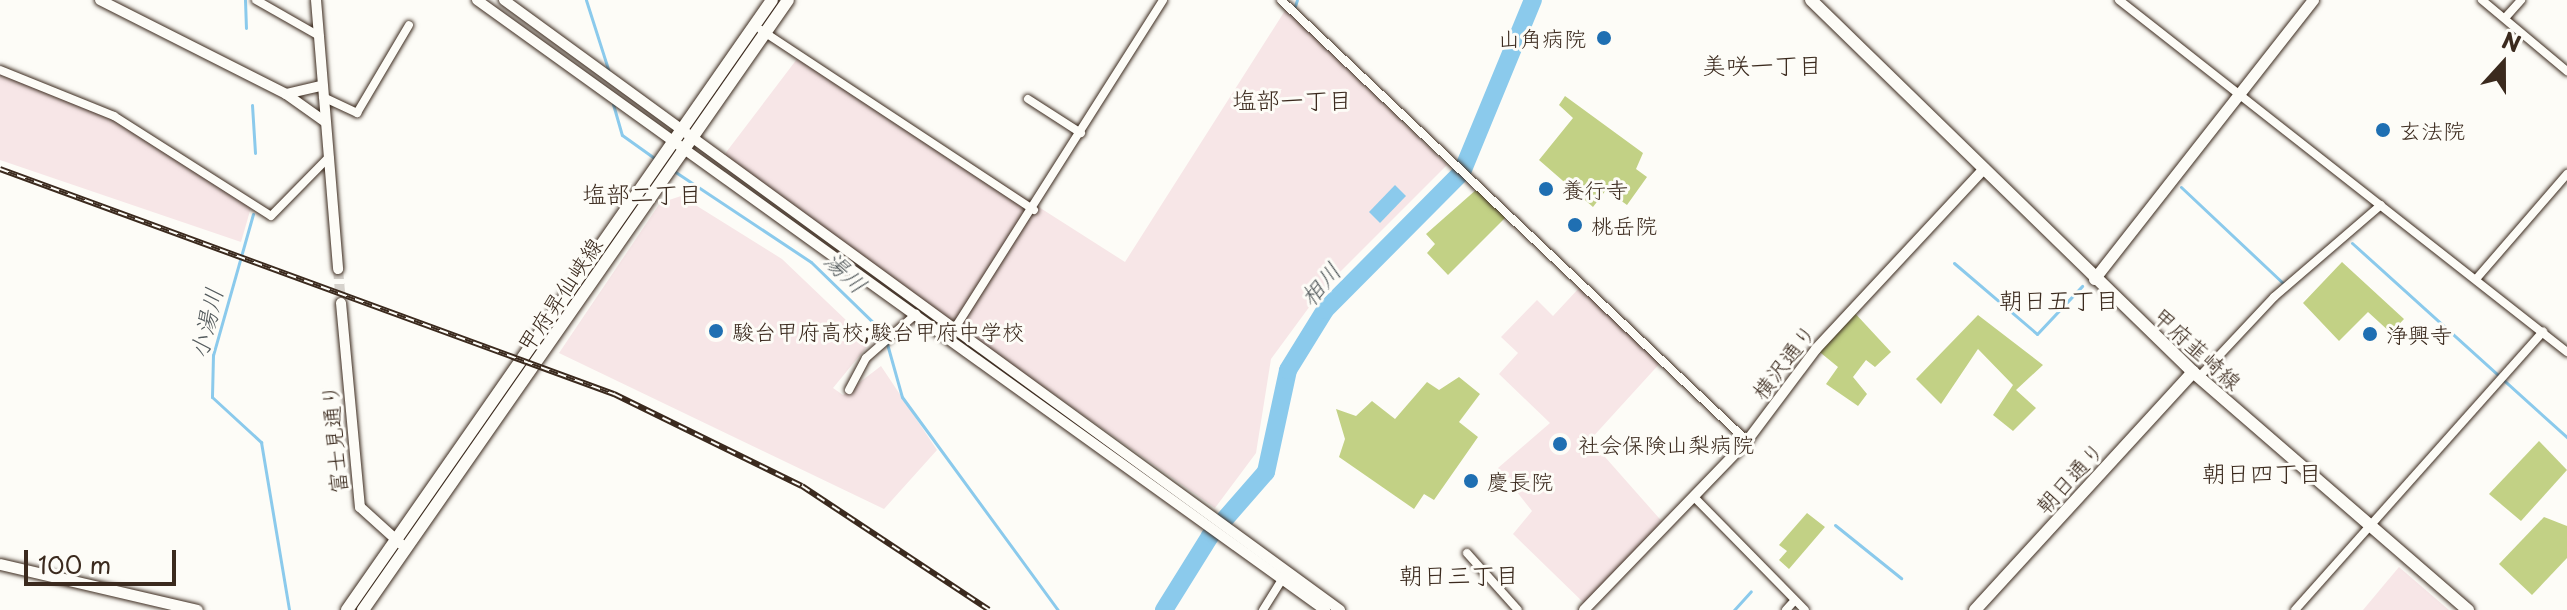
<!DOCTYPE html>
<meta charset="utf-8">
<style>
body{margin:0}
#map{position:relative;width:2567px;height:610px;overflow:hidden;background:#fdfcf7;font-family:"Playpen Sans","Klee One",sans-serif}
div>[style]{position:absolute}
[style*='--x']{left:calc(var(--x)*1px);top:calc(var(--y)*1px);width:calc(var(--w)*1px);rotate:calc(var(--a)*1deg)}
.built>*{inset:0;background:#f7e6e7}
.green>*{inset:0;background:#c2d185}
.water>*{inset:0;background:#8bcaec}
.stream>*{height:3px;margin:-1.5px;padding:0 1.5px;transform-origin:1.5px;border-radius:1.5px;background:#8bcaec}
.river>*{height:18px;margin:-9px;padding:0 9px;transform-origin:9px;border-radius:9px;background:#8bcaec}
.tertiary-tunnel>*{height:10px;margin-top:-5px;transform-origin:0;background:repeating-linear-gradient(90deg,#d6d2cc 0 10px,transparent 0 15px)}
.roads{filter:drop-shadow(0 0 2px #3b2a1e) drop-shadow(0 0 2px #3b2a1e)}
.minor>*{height:8px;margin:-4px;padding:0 4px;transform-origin:4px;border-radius:4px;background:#fdfcf7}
.tertiary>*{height:10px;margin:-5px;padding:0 5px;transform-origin:5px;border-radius:5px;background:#fdfcf7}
.secondary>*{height:11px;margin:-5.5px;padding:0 5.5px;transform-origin:5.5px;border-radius:5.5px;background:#fdfcf7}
.primary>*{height:12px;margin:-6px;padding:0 6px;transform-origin:6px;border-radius:6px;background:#fdfcf7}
.rail>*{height:6px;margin-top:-3px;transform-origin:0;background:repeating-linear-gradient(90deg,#fdfcf7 0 9px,#3b2a1e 0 18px);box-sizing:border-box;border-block:2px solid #3b2a1e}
.dots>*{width:22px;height:22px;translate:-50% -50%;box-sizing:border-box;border:4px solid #fdfcf7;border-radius:50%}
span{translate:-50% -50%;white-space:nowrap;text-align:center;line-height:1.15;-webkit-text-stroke:6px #fdfcf7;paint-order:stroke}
.poi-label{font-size:22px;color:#3b2a1e}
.right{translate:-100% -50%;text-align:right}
.left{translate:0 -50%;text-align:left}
.street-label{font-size:22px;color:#3b2a1e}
.neighbourhood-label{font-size:24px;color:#3b2a1e}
.water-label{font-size:24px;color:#535a5c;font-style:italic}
.north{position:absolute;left:2463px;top:24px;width:80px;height:80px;-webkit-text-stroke:6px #fdfcf7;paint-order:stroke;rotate:21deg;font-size:22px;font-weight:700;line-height:32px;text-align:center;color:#3b2a1e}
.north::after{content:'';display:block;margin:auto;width:28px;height:36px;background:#3b2a1e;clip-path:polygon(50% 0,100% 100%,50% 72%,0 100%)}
.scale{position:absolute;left:24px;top:550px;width:152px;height:36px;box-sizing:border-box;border:4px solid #3b2a1e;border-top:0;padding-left:10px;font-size:24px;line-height:28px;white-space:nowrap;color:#3b2a1e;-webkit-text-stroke:6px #fdfcf7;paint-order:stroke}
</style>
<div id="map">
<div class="built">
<i style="clip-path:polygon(1286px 9px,1447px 165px,1321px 291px,1271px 359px,1256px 453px,1215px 508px,721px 159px,800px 55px,1125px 262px)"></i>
<i style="clip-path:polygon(0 70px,94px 106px,252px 204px,241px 242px,0 160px)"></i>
<i style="clip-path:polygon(681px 196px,782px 259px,870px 343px,833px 388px,843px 395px,881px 366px,937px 450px,884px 509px,559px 353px,660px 203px)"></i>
<i style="clip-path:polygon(1580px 287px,1662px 361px,1590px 440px,1666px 526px,1587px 606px,1513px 534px,1532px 511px,1498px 468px,1550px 423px,1499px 374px,1518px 353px,1501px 337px,1537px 300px,1553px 316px)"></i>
<i style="clip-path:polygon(2399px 567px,2449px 610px,2363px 610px)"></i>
</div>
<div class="green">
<i style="clip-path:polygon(1565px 96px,1643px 153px,1636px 169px,1647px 177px,1627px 205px,1606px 190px,1593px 207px,1539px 160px,1573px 118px,1559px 105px)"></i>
<i style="clip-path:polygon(1477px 189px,1507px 216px,1448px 275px,1427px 253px,1435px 244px,1426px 234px)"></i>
<i style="clip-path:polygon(2342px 262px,2404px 319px,2391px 333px,2368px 312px,2339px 341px,2303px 303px)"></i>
<i style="clip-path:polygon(1852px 310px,1891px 352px,1875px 367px,1866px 360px,1853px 377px,1867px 394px,1858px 406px,1826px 384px,1838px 367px,1816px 349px)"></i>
<i style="clip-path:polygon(1978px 315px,2043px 365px,2016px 390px,2036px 408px,2013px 431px,1993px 415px,2013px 385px,1978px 349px,1941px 404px,1916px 379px)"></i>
<i style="clip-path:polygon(1459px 377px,1480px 394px,1459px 422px,1478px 437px,1434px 500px,1424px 494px,1414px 509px,1339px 457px,1345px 439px,1336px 409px,1356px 416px,1372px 401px,1395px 419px,1427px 382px,1439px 390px)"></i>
<i style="clip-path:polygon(2539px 441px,2567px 470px,2521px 521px,2489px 494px)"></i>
<i style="clip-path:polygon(1807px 513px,1825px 527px,1789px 569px,1779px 560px,1787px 551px,1779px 545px)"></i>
<i style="clip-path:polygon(2544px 517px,2567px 526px,2567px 558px,2532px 595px,2499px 564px)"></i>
</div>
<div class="water">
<i style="clip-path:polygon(1395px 185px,1406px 196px,1380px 223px,1369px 212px)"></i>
</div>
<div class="stream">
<i style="--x:245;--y:0;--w:28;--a:88"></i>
<i style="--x:586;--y:0;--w:76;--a:72.3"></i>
<i style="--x:1295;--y:6;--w:6;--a:-72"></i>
<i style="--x:613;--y:104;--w:32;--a:74"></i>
<i style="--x:622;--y:135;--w:43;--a:35.5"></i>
<i style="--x:252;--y:105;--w:48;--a:86.4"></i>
<i style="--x:674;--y:171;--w:164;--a:33.6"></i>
<i style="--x:811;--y:262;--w:102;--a:44.2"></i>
<i style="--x:884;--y:333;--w:66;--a:74.3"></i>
<i style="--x:902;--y:397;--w:264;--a:53.8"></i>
<i style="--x:2181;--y:187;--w:144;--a:43.3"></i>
<i style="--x:253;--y:214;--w:147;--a:105.8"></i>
<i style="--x:213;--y:355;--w:42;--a:91.4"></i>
<i style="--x:212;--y:397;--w:67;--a:42.6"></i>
<i style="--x:261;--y:442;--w:170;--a:80.5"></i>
<i style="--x:2352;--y:243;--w:290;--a:42.1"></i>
<i style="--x:1954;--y:263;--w:109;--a:40.5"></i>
<i style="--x:2037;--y:334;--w:66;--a:-46.8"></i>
<i style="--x:1835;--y:525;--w:85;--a:38.8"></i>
<i style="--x:1734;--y:610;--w:25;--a:-48"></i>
</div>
<div class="river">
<i style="--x:1164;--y:610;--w:87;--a:-58.1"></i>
<i style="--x:1210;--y:536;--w:85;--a:-48.8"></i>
<i style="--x:1266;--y:472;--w:104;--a:-77.8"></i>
<i style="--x:1288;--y:370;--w:70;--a:-58.3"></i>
<i style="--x:1325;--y:310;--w:194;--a:-45.2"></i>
<i style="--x:1462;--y:172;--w:186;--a:-67.6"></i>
</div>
<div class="tertiary-tunnel">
<i style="--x:338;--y:269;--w:34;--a:85"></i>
</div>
<div class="roads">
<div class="minor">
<i style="--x:256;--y:0;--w:73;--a:29.7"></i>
<i style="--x:1281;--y:0;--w:642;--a:43.42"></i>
<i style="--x:2119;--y:0;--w:570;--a:38.16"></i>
<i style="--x:2482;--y:0;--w:111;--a:39.9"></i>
<i style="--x:2505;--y:18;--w:24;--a:-48"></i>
<i style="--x:761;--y:30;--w:327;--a:33.4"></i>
<i style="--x:0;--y:70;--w:123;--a:22"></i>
<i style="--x:114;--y:116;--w:186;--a:32.5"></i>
<i style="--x:271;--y:216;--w:83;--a:-45.5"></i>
<i style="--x:323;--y:97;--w:38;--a:25"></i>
<i style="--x:357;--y:113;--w:102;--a:-59.4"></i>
<i style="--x:1028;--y:99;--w:63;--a:32.7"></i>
<i style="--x:2477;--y:278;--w:138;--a:-49.1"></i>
<i style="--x:955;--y:328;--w:388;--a:-57.6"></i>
<i style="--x:2199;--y:377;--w:110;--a:-46.8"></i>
<i style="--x:2274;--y:297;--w:141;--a:-40.7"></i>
<i style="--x:849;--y:390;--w:36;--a:-62"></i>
<i style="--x:866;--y:358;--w:67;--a:-41.3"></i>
<i style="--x:1694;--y:497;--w:158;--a:45.5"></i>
<i style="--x:1467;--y:553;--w:76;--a:48.2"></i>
<i style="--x:1263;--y:610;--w:39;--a:-58"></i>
<i style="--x:1786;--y:610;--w:12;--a:-48"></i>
<i style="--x:2295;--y:610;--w:373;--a:-48.3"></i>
</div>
<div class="tertiary">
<i style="--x:100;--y:0;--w:208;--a:26.8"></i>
<i style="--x:286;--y:94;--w:47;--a:35.4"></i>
<i style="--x:316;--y:0;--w:270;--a:85.3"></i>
<i style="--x:477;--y:0;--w:1045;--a:35.73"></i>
<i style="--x:504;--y:0;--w:1035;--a:36.12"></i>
<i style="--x:286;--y:94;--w:37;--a:-13"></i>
<i style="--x:341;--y:303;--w:205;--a:84.7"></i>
<i style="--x:360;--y:507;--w:55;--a:42.1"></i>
<i style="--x:1584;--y:610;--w:235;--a:-46"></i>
<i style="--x:1747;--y:441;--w:115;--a:-53.1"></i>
<i style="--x:1816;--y:349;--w:243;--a:-47"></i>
</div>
<div class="secondary">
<i style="--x:2094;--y:279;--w:355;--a:-51.9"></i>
<i style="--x:0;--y:564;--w:202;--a:13.1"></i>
</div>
<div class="primary">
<i style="--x:1811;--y:0;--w:533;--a:44.24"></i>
<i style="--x:2193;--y:372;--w:364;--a:40.9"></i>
<i style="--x:347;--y:610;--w:743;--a:-55.13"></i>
<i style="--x:363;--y:610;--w:743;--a:-55.13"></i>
<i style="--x:1975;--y:610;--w:323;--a:-47.5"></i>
</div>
</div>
<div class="rail">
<i style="--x:0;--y:169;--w:654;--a:20.13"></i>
<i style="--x:614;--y:394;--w:209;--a:26.1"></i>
<i style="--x:802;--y:486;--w:224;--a:33.5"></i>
</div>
<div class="dots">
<i style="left:1604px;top:38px;background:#1f6fb2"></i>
<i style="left:2383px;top:130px;background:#1f6fb2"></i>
<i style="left:1546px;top:189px;background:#1f6fb2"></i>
<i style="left:1575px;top:225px;background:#1f6fb2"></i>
<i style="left:716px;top:331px;background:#1f6fb2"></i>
<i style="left:2370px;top:334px;background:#1f6fb2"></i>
<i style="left:1560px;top:444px;background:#1f6fb2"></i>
<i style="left:1471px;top:481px;background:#1f6fb2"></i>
</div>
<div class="poi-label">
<span class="right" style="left:1586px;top:38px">山角病院</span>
<span class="left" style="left:2399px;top:130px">玄法院</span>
<span class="left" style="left:1562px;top:189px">養行寺</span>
<span class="left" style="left:1591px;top:225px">桃岳院</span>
<span class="left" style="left:732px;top:331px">駿台甲府高校;駿台甲府中学校</span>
<span class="left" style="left:2386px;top:334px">浄興寺</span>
<span class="left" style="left:1578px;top:444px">社会保険山梨病院</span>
<span class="left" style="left:1487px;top:481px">慶長院</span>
</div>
<div class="street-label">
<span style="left:559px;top:294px;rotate:-56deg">甲府昇仙峡線</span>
<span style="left:2198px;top:348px;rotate:42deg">甲府韮崎線</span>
<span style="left:1783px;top:361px;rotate:-52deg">横沢通り</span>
<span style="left:333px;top:439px;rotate:-95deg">富士見通り</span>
<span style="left:2069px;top:477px;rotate:-47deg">朝日通り</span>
</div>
<div class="neighbourhood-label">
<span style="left:1762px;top:65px">美咲一丁目</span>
<span style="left:1292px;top:100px">塩部一丁目</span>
<span style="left:642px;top:194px">塩部二丁目</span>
<span style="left:2059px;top:300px">朝日五丁目</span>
<span style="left:2262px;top:473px">朝日四丁目</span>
<span style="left:1459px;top:575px">朝日三丁目</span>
</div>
<div class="water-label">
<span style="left:846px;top:272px;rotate:44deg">湯川</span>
<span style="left:1320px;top:284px;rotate:-49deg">相川</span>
<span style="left:206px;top:323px;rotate:-77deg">小湯川</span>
</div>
<div class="north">N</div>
<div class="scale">100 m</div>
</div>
